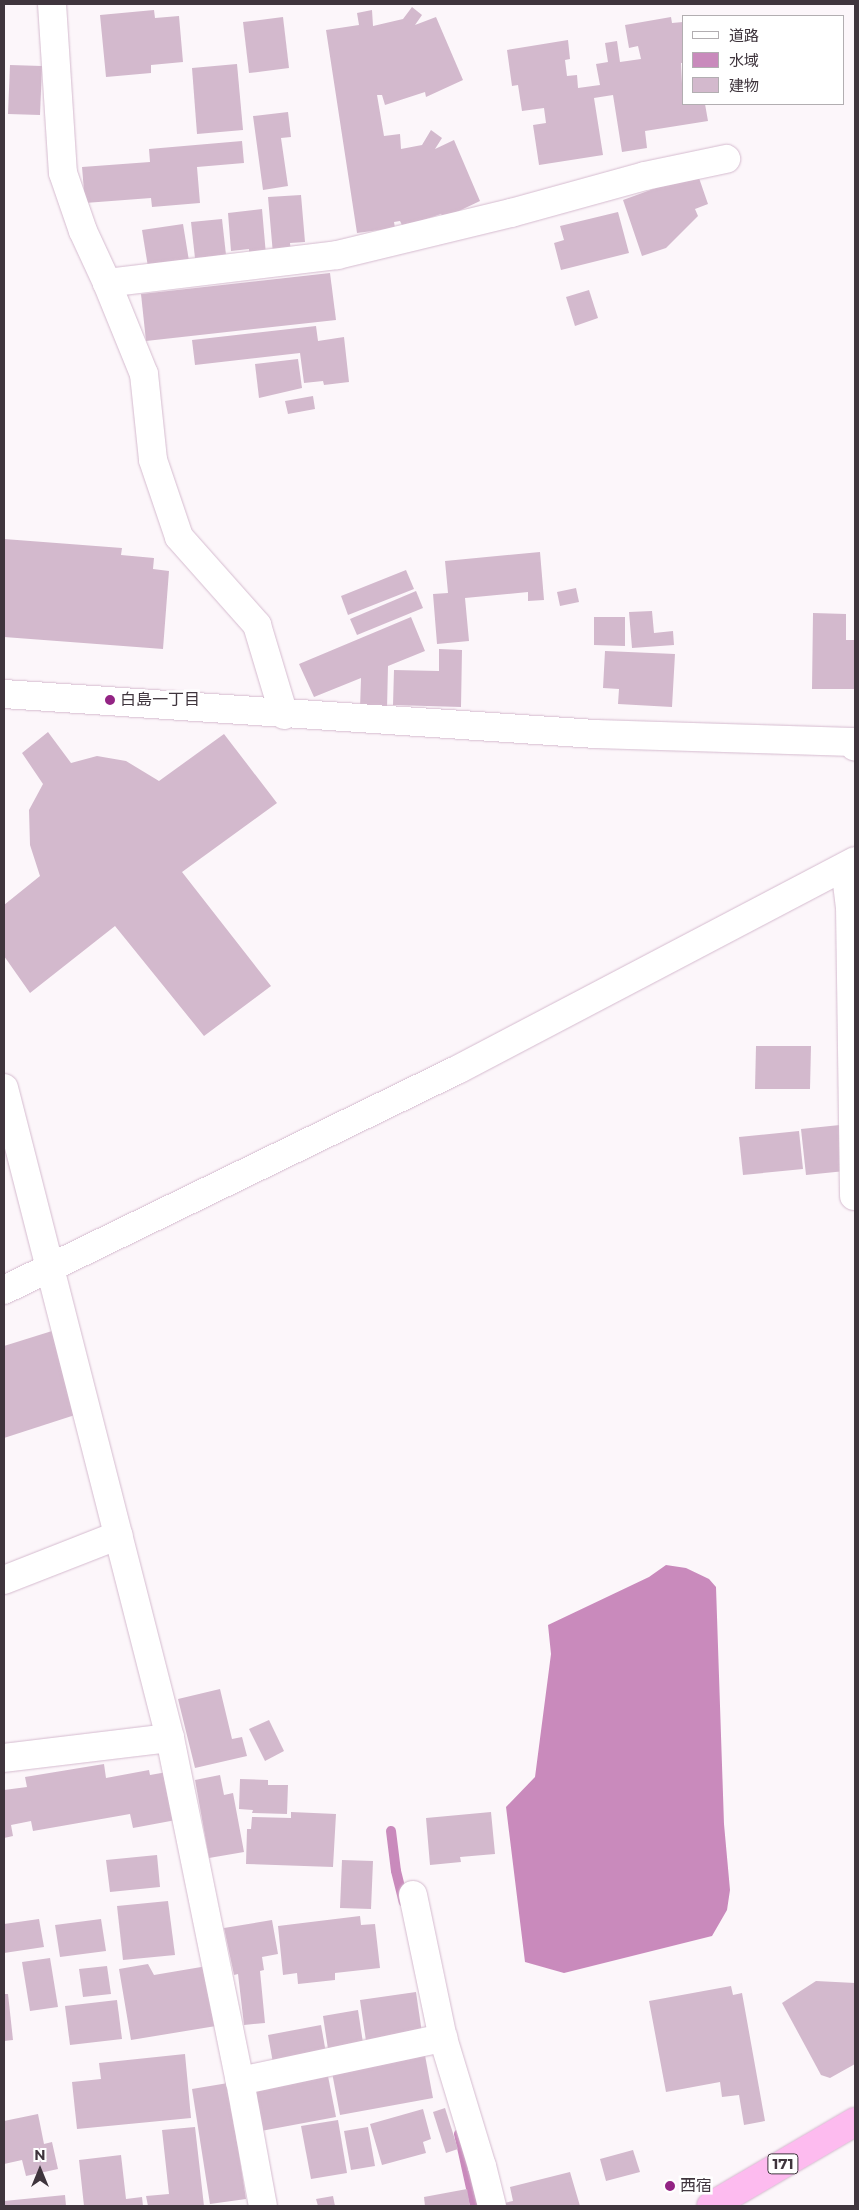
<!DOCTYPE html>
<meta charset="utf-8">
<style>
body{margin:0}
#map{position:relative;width:859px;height:2210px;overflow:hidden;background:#fcf6fa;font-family:Montserrat,"Noto Sans JP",sans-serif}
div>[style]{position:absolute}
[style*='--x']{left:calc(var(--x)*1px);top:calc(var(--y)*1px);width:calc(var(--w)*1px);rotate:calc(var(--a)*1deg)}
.water>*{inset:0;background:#c98abc}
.stream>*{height:10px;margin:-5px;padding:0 5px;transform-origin:5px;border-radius:5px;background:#c98abc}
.building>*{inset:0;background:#d3b9cd}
.roads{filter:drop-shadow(0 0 1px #d5bbcf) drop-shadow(0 0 1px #d5bbcf)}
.minor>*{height:28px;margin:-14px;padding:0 14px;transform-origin:14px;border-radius:14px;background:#fff}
.highway>*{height:28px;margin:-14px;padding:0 14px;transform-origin:14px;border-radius:14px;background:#fdbbef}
.dots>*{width:14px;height:14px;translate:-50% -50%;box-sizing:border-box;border:2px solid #fff;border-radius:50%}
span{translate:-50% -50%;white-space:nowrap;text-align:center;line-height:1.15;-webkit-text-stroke:5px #fff;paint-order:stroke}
.shield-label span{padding:1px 4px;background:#fff;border:1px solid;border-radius:4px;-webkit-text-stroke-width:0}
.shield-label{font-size:15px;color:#3f353d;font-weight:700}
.poi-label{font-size:16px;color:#3f353d}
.left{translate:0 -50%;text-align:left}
.frame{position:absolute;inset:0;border:5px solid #3f353d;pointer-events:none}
.legend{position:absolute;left:682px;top:15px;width:162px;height:90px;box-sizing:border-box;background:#fff;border:1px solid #b2aeb1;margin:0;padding:6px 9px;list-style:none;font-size:15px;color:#3f353d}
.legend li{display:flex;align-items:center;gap:10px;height:25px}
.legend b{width:25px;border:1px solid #b2aeb1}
.north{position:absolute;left:15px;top:2145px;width:50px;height:50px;-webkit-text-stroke:4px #fff;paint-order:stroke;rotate:0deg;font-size:14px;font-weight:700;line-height:20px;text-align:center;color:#3f353d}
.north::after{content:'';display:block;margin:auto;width:18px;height:22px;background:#3f353d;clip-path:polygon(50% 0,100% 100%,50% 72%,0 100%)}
</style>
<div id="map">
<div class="water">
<i style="clip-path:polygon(666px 1565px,686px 1568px,709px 1579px,716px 1587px,724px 1824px,730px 1890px,727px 1910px,712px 1936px,564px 1973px,525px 1962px,506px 1807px,535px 1777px,551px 1654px,548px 1625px,649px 1577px)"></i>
</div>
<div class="stream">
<i style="--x:391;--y:1831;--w:40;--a:82.9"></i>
<i style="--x:396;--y:1871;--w:32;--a:76"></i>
<i style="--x:459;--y:2134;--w:74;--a:77.5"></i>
</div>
<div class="building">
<i style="clip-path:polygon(412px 7px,422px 15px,415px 25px,436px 17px,463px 80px,426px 97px,425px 92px,385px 105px,382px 95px,377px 95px,384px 136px,400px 134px,401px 149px,422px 145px,431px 130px,442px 138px,435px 149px,454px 140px,480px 201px,444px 218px,441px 214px,403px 227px,400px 221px,394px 222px,395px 228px,357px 233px,326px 30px,359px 25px,357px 13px,372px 10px,373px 26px,403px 19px)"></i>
<i style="clip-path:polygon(154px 10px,155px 18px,179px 16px,183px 62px,151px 65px,151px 73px,106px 77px,100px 15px)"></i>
<i style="clip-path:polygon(283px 17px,289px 68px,249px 73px,243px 22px)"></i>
<i style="clip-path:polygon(671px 17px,672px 23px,683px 22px,683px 63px,681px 63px,683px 104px,705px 104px,708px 121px,645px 131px,647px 148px,622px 152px,613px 95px,594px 98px,603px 155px,539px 165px,533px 125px,546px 123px,544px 108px,522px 111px,518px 85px,512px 86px,507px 50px,568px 40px,570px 59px,565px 60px,567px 76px,577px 75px,578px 88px,600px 85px,596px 64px,608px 62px,605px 43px,617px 41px,620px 62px,641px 59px,638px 46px,629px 48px,625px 25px)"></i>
<i style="clip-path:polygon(237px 64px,243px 130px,197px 134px,192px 68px)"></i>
<i style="clip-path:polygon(10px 65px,42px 66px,40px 115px,8px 114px)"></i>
<i style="clip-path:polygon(288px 112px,291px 137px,281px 138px,288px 186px,263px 190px,253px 116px)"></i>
<i style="clip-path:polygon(242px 141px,244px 163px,197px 167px,200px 203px,152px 207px,151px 198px,85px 203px,82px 167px,150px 162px,149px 149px)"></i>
<i style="clip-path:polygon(686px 177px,688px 181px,699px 178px,708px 204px,695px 209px,698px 216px,666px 248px,642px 256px,623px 200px)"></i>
<i style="clip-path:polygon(301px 195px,305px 242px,290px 243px,291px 253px,273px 254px,268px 197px)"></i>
<i style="clip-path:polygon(262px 209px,266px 255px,249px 256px,249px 249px,231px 251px,228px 213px)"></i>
<i style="clip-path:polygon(618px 212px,629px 253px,561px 270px,554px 243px,564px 240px,560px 226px)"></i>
<i style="clip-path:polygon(222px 219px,226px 255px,195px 258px,191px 222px)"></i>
<i style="clip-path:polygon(183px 224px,189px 261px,148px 267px,142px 230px)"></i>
<i style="clip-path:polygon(330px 273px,336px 320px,146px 341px,141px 294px)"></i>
<i style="clip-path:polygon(589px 290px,598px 318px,575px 326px,566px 297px)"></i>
<i style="clip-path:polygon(316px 326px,318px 341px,344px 337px,349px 382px,324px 385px,323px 381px,304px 383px,300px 353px,195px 365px,192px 340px)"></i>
<i style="clip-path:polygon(298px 359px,302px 388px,259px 398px,255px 364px)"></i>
<i style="clip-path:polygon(313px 396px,315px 409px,288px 414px,285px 401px)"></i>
<i style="clip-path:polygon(4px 539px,122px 548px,121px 555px,154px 558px,153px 569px,169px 571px,163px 649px,4px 637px)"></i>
<i style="clip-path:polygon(540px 552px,544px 600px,528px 601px,528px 592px,465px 598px,469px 641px,437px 644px,433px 594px,448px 593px,445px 561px)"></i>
<i style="clip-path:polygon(406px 570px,414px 589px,348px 615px,341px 596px)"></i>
<i style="clip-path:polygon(576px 588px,579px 602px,560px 606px,557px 592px)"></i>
<i style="clip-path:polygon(416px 591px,423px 608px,357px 635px,350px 619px)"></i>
<i style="clip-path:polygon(652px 611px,654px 633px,673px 631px,674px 645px,632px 648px,629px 612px)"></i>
<i style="clip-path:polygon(813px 613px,846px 614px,846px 640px,855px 640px,855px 689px,812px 689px)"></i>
<i style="clip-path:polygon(411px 617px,425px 651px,388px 666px,387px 709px,360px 709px,361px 678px,314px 697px,299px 664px)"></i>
<i style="clip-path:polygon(594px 617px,625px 617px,625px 646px,594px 645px)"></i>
<i style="clip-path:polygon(439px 649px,462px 650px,461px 707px,393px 705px,394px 670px,439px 671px)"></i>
<i style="clip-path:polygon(605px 651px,675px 654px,672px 707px,618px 704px,619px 689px,603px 688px)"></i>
<i style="clip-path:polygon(48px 732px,71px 763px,97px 756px,126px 761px,159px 781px,224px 734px,277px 803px,182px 872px,271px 986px,204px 1036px,115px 926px,30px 993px,4px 956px,4px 905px,40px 876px,30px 845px,29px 810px,43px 784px,22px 753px)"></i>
<i style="clip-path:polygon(756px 1046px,811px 1046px,810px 1089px,755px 1089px)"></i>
<i style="clip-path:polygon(840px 1125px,845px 1171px,806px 1175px,801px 1129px)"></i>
<i style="clip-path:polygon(799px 1131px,803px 1169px,743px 1175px,739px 1137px)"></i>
<i style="clip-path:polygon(52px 1331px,78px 1414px,4px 1438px,4px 1346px)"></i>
<i style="clip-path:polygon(220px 1689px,232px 1739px,242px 1737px,247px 1756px,195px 1768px,178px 1699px)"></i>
<i style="clip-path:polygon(269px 1720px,284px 1751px,265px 1761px,249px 1729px)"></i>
<i style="clip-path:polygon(104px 1764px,106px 1778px,149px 1770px,150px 1775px,167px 1772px,176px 1820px,133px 1828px,130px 1814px,33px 1831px,31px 1821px,11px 1825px,13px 1836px,4px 1838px,4px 1790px,27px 1787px,25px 1777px)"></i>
<i style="clip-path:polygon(220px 1775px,224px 1795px,233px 1793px,244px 1852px,209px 1858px,195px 1780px)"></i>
<i style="clip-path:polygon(240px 1779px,268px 1780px,268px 1785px,288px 1785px,287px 1814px,252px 1813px,253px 1810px,239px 1809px)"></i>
<i style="clip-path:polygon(291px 1812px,336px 1814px,333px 1867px,246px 1864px,247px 1829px,251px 1829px,252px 1817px,291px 1818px)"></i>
<i style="clip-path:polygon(491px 1812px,495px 1854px,460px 1857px,461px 1862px,430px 1865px,426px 1818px)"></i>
<i style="clip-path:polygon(157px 1855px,160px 1887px,110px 1892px,106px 1860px)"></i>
<i style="clip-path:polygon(342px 1860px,373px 1861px,371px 1909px,340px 1908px)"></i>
<i style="clip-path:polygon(168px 1901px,175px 1955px,123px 1960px,117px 1906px)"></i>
<i style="clip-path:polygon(360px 1916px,361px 1925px,375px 1924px,380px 1968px,335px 1973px,335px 1980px,298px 1984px,297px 1973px,283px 1975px,278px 1926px)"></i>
<i style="clip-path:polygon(39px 1919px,44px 1947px,4px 1953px,4px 1924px)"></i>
<i style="clip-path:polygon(101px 1919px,106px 1951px,60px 1957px,55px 1925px)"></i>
<i style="clip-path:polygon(272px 1920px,278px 1954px,262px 1957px,264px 1970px,260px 1971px,265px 2023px,244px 2025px,238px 1974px,234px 1975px,224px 1928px)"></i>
<i style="clip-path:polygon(50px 1958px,58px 2007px,30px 2011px,22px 1962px)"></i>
<i style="clip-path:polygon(148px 1964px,154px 1975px,213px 1965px,222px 2025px,131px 2040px,119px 1969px)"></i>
<i style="clip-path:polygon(107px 1966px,111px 1994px,83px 1997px,79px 1969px)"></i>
<i style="clip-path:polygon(816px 1981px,855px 1983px,855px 2064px,830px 2078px,821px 2075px,782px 2003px)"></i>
<i style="clip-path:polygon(731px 1986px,733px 1995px,742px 1993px,765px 2121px,744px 2125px,739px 2095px,722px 2097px,720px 2082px,666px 2092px,649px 2001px)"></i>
<i style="clip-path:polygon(416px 1992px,422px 2033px,366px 2041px,360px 2000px)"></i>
<i style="clip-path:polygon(4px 1994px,8px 1994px,13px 2040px,4px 2041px)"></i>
<i style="clip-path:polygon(117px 2000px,122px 2039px,70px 2045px,65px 2006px)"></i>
<i style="clip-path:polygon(358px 2010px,363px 2043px,328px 2049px,323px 2016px)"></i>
<i style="clip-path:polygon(321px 2025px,326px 2053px,273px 2063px,268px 2035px)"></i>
<i style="clip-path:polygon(424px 2050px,433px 2098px,340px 2115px,331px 2067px)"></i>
<i style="clip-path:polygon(185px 2054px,191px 2118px,77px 2129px,72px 2082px,101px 2079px,99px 2063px)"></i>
<i style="clip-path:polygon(328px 2076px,336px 2117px,261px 2131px,254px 2089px)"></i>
<i style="clip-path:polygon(228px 2083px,246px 2199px,210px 2204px,192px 2089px)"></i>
<i style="clip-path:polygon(445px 2108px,458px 2149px,446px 2153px,433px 2112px)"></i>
<i style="clip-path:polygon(423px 2109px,431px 2139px,423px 2142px,426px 2153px,382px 2165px,370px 2124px)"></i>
<i style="clip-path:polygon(38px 2114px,44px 2144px,52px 2142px,58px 2169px,26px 2176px,22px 2160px,4px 2164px,4px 2121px)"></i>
<i style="clip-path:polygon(338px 2120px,347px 2173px,311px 2179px,301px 2126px)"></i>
<i style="clip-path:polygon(195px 2127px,204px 2206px,148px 2206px,146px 2196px,169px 2194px,162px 2130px)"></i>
<i style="clip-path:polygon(368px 2127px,375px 2166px,351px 2170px,344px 2131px)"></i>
<i style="clip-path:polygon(633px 2150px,640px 2172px,606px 2181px,600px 2159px)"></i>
<i style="clip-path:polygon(121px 2155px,126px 2199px,142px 2197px,143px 2206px,84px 2206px,79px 2160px)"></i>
<i style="clip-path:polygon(570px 2172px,580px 2206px,505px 2206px,504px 2203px,513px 2201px,510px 2187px)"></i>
<i style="clip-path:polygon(467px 2189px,470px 2206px,425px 2206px,424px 2197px)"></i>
<i style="clip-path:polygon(65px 2195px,66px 2206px,4px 2206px,4px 2201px)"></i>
<i style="clip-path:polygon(333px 2196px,335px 2206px,318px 2206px,316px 2199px)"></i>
</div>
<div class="roads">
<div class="minor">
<i style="--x:52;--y:4;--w:169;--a:86.3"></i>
<i style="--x:63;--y:173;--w:61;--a:71"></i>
<i style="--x:83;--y:231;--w:57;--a:65.2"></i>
<i style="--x:107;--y:283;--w:98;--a:67.9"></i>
<i style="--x:144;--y:374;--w:86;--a:84"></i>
<i style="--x:153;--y:460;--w:81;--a:71.3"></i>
<i style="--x:179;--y:537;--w:118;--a:48.4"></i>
<i style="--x:257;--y:625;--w:94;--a:73.3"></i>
<i style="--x:107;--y:283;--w:232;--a:-6.9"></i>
<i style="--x:337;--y:255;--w:179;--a:-13.6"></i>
<i style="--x:511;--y:213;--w:139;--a:-15.4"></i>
<i style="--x:645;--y:176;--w:83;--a:-11.9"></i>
<i style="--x:4;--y:694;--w:593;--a:3.87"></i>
<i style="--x:596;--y:734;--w:257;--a:1.8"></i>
<i style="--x:853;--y:742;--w:5;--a:68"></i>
<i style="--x:845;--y:867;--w:39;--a:83"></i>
<i style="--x:850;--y:906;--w:290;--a:89.2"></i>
<i style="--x:4;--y:1088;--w:671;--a:75.67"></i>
<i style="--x:170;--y:1738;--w:350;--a:78.5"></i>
<i style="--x:240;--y:2081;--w:127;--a:79.6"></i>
<i style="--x:4;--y:1290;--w:506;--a:-25.91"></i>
<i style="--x:459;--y:1069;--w:447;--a:-27.7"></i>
<i style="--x:4;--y:1580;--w:123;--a:-21.4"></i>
<i style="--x:4;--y:1758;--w:167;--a:-6.9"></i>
<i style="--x:413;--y:1895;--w:146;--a:78.2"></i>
<i style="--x:443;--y:2038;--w:134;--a:73.1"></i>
<i style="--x:482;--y:2166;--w:41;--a:76"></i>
<i style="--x:240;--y:2081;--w:208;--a:-12"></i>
</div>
<div class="highway">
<i style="--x:711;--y:2206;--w:167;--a:-30.3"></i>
</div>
</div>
<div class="dots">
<i style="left:110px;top:700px;background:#932484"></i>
<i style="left:670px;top:2186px;background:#932484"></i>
</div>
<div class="shield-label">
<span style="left:783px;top:2164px">171</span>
</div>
<div class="poi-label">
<span class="left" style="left:120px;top:700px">白島一丁目</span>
<span class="left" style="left:680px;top:2186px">西宿</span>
</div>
<div class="frame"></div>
<ul class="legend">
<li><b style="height:6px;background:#fff"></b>道路</li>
<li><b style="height:14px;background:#c98abc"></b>水域</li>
<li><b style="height:14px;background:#d3b9cd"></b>建物</li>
</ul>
<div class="north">N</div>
</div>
